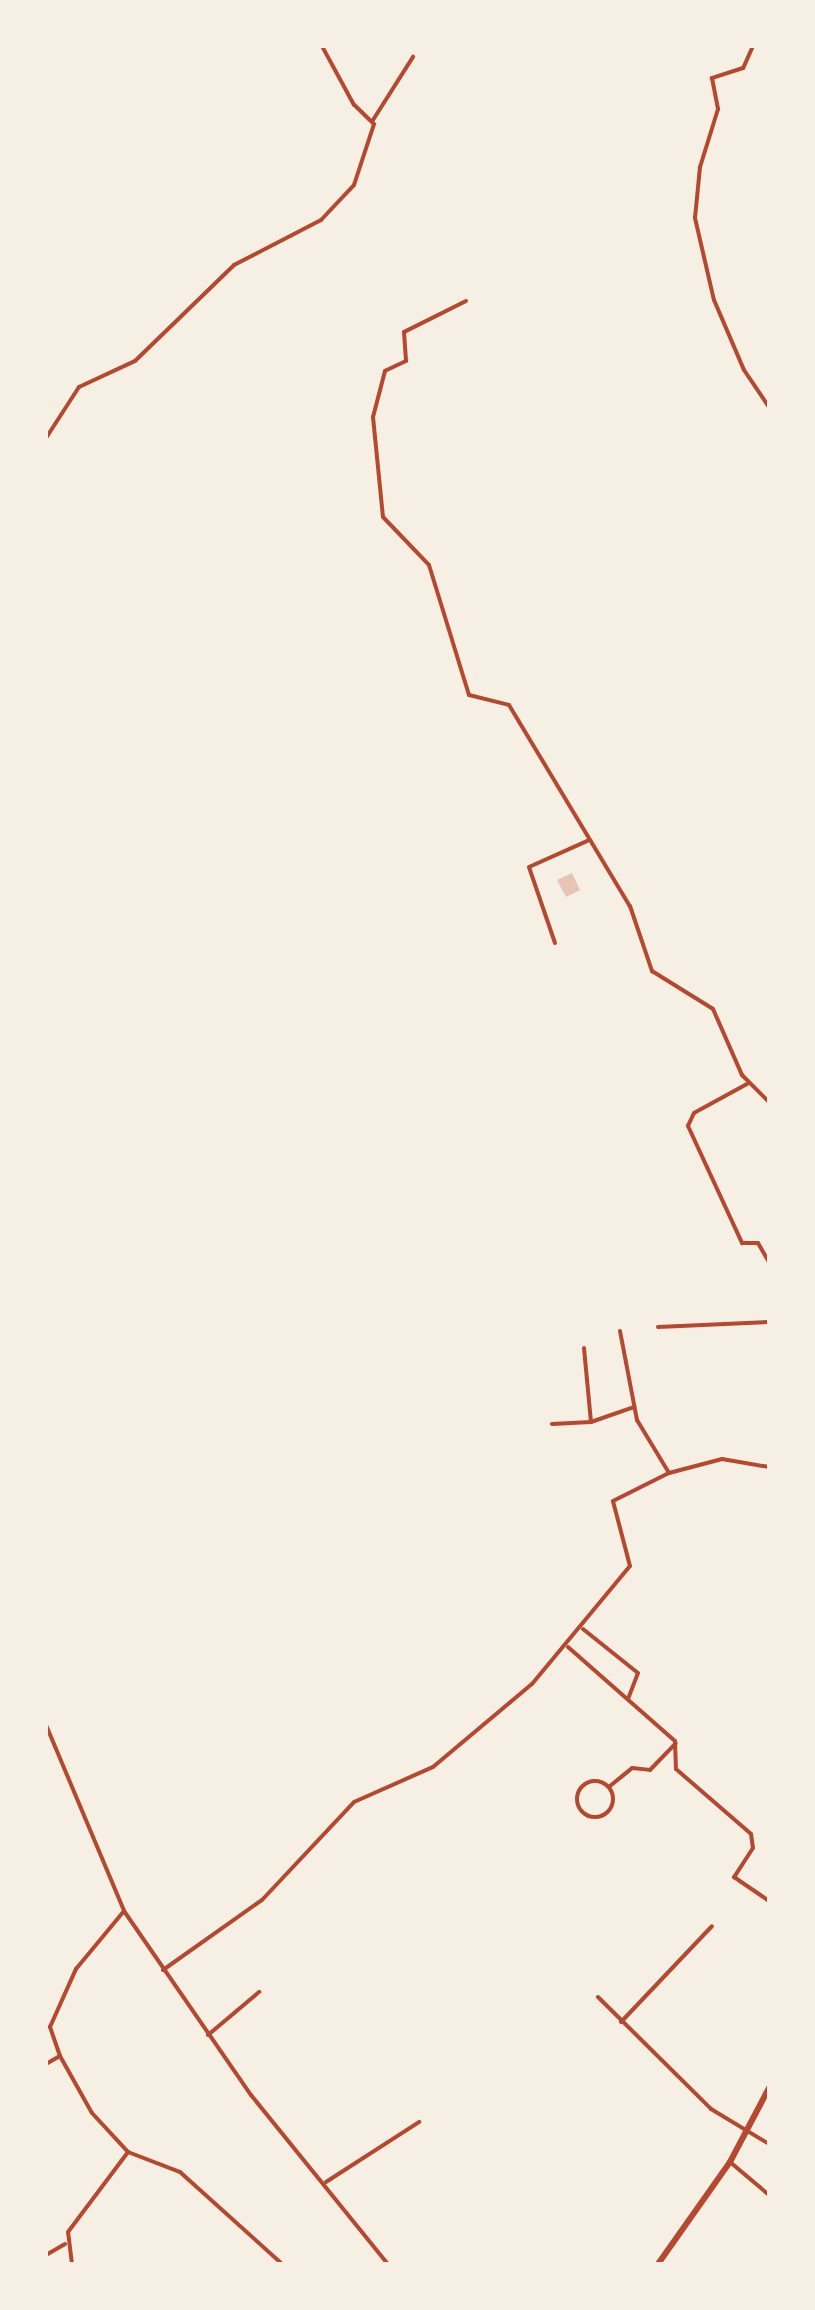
<!DOCTYPE html>
<style>
body{margin:0}
#map{position:relative;width:815px;height:2310px;overflow:hidden;background:#f6efe4;font-family:"DejaVu Sans",sans-serif}
div>[style]{position:absolute}
[style*='--x']{left:calc(var(--x)*1px);top:calc(var(--y)*1px);width:calc(var(--w)*1px);rotate:calc(var(--a)*1deg)}
.building>*{inset:0;background:#e6c5b7}
.minor>*{height:4px;margin:-2px;padding:0 2px;transform-origin:2px;border-radius:2px;background:#b5482f}
.minor>.ring{margin:-2px;padding:0;box-sizing:content-box;background:none;border:4px solid #b5482f;border-radius:50%}
.trunk>*{height:6px;margin:-3px;padding:0 3px;transform-origin:3px;border-radius:3px;background:#b5482f}
span{translate:-50% -50%;white-space:nowrap;text-align:center;line-height:1.15;-webkit-text-stroke:7px #f6efe4;paint-order:stroke}
.frame{position:absolute;inset:0;border:48px solid #f6efe4;pointer-events:none}
</style>
<div id="map">
<div class="building">
<i style="clip-path:polygon(572px 873px,580px 890px,566px 897px,557px 880px)"></i>
</div>
<div class="minor">
<i style="--x:753;--y:46;--w:24;--a:114"></i>
<i style="--x:743;--y:68;--w:33;--a:162"></i>
<i style="--x:712;--y:78;--w:32;--a:79"></i>
<i style="--x:718;--y:109;--w:61;--a:107.2"></i>
<i style="--x:700;--y:167;--w:51;--a:95.6"></i>
<i style="--x:695;--y:218;--w:84;--a:77"></i>
<i style="--x:714;--y:300;--w:76;--a:66.8"></i>
<i style="--x:744;--y:370;--w:45;--a:56"></i>
<i style="--x:373;--y:120;--w:75;--a:-57.6"></i>
<i style="--x:466;--y:301;--w:69;--a:153.4"></i>
<i style="--x:404;--y:332;--w:29;--a:86"></i>
<i style="--x:406;--y:361;--w:23;--a:155"></i>
<i style="--x:385;--y:371;--w:48;--a:104.6"></i>
<i style="--x:373;--y:417;--w:100;--a:84.3"></i>
<i style="--x:383;--y:517;--w:66;--a:46.2"></i>
<i style="--x:429;--y:565;--w:136;--a:72.9"></i>
<i style="--x:469;--y:695;--w:41;--a:14"></i>
<i style="--x:509;--y:705;--w:235;--a:59"></i>
<i style="--x:630;--y:906;--w:69;--a:71.3"></i>
<i style="--x:652;--y:971;--w:72;--a:31.9"></i>
<i style="--x:713;--y:1009;--w:72;--a:66.3"></i>
<i style="--x:742;--y:1075;--w:38;--a:45"></i>
<i style="--x:46;--y:438;--w:61;--a:-57.1"></i>
<i style="--x:79;--y:387;--w:62;--a:-24.9"></i>
<i style="--x:135;--y:361;--w:138;--a:-44.1"></i>
<i style="--x:234;--y:265;--w:98;--a:-27.3"></i>
<i style="--x:321;--y:220;--w:48;--a:-46.7"></i>
<i style="--x:354;--y:185;--w:64;--a:-71.8"></i>
<i style="--x:374;--y:124;--w:28;--a:-136"></i>
<i style="--x:354;--y:105;--w:67;--a:-118.5"></i>
<i style="--x:555;--y:943;--w:80;--a:-108.9"></i>
<i style="--x:529;--y:867;--w:64;--a:-24.1"></i>
<i style="--x:747;--y:1084;--w:60;--a:151.3"></i>
<i style="--x:694;--y:1113;--w:14;--a:115"></i>
<i style="--x:688;--y:1126;--w:129;--a:65.2"></i>
<i style="--x:742;--y:1243;--w:16;--a:0"></i>
<i style="--x:758;--y:1243;--w:22;--a:60"></i>
<i style="--x:658;--y:1327;--w:111;--a:-2.6"></i>
<i style="--x:620;--y:1331;--w:91;--a:79.2"></i>
<i style="--x:637;--y:1420;--w:62;--a:58.9"></i>
<i style="--x:669;--y:1473;--w:55;--a:-14.8"></i>
<i style="--x:722;--y:1459;--w:48;--a:9.7"></i>
<i style="--x:584;--y:1348;--w:74;--a:84.6"></i>
<i style="--x:591;--y:1422;--w:46;--a:-19.2"></i>
<i style="--x:552;--y:1424;--w:39;--a:-3"></i>
<i style="--x:583;--y:1629;--w:70;--a:38.7"></i>
<i style="--x:638;--y:1673;--w:28;--a:111"></i>
<i style="--x:568;--y:1647;--w:142;--a:41.3"></i>
<i style="--x:675;--y:1741;--w:28;--a:88"></i>
<i style="--x:676;--y:1769;--w:99;--a:40.9"></i>
<i style="--x:751;--y:1834;--w:14;--a:82"></i>
<i style="--x:753;--y:1848;--w:35;--a:123"></i>
<i style="--x:734;--y:1877;--w:42;--a:34.4"></i>
<i style="--x:46;--y:1725;--w:202;--a:67.2"></i>
<i style="--x:124;--y:1911;--w:224;--a:55.4"></i>
<i style="--x:251;--y:2095;--w:218;--a:51"></i>
<i class="ring" style="left:577px;top:1781px;width:32px;height:32px"></i>
<i style="--x:610;--y:1786;--w:28;--a:-39"></i>
<i style="--x:632;--y:1768;--w:18;--a:6"></i>
<i style="--x:650;--y:1770;--w:37;--a:-46"></i>
<i style="--x:163;--y:1970;--w:121;--a:-35.3"></i>
<i style="--x:262;--y:1900;--w:134;--a:-46.8"></i>
<i style="--x:354;--y:1802;--w:86;--a:-23.9"></i>
<i style="--x:433;--y:1767;--w:129;--a:-40"></i>
<i style="--x:532;--y:1684;--w:153;--a:-50.3"></i>
<i style="--x:630;--y:1566;--w:67;--a:-104.7"></i>
<i style="--x:613;--y:1501;--w:63;--a:-26.6"></i>
<i style="--x:598;--y:1997;--w:159;--a:44.7"></i>
<i style="--x:711;--y:2109;--w:68;--a:31.1"></i>
<i style="--x:621;--y:2022;--w:132;--a:-46.5"></i>
<i style="--x:208;--y:2035;--w:67;--a:-40.1"></i>
<i style="--x:60;--y:2056;--w:65;--a:60.7"></i>
<i style="--x:92;--y:2113;--w:53;--a:47.3"></i>
<i style="--x:46;--y:2064;--w:16;--a:-30"></i>
<i style="--x:60;--y:2056;--w:31;--a:-109"></i>
<i style="--x:50;--y:2027;--w:64;--a:-65.9"></i>
<i style="--x:76;--y:1969;--w:75;--a:-50.4"></i>
<i style="--x:730;--y:2162;--w:51;--a:40.2"></i>
<i style="--x:326;--y:2182;--w:111;--a:-32.8"></i>
<i style="--x:46;--y:2255;--w:22;--a:-30"></i>
<i style="--x:72;--y:2264;--w:32;--a:-97"></i>
<i style="--x:68;--y:2232;--w:100;--a:-53.1"></i>
<i style="--x:128;--y:2152;--w:56;--a:21"></i>
<i style="--x:180;--y:2172;--w:137;--a:42"></i>
</div>
<div class="trunk">
<i style="--x:658;--y:2264;--w:125;--a:-54.8"></i>
<i style="--x:730;--y:2162;--w:84;--a:-62.2"></i>
</div>
<div class="frame"></div>
</div>
